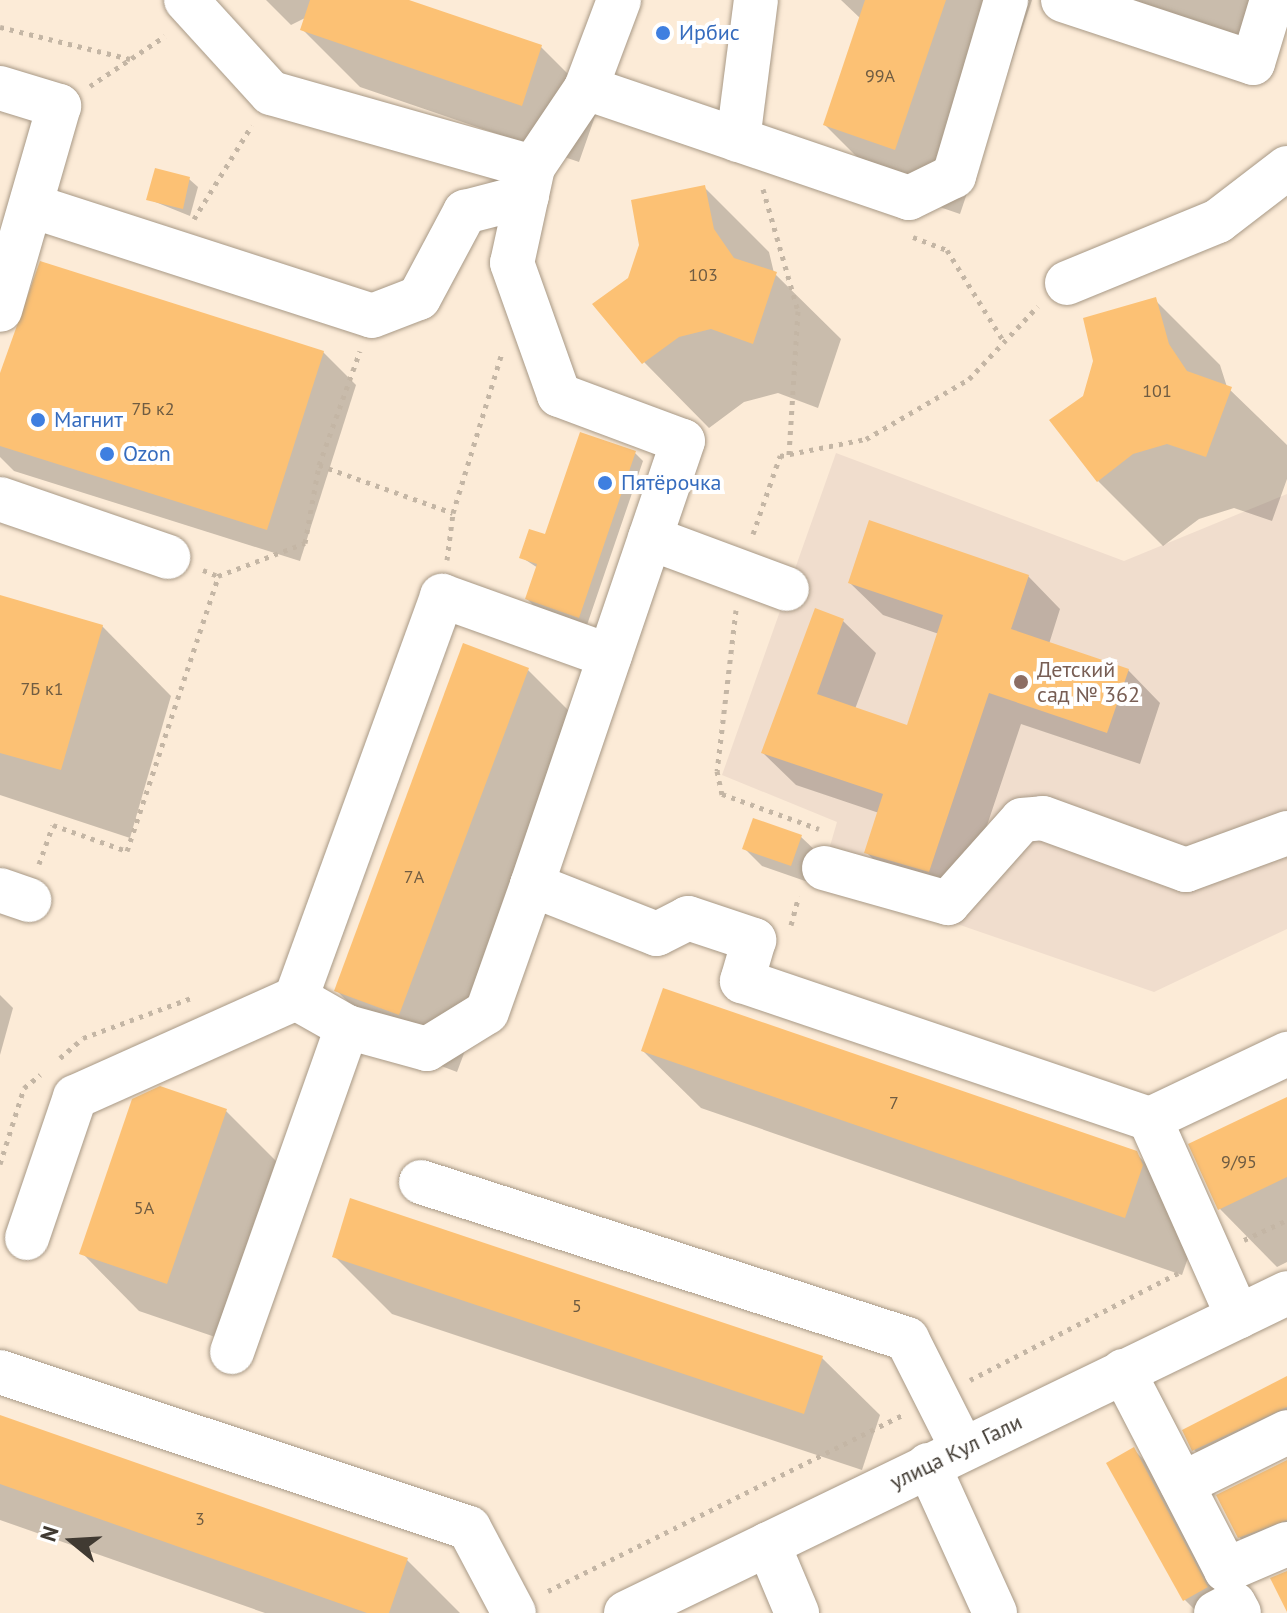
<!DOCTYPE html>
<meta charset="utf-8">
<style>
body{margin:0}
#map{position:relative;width:1287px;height:1613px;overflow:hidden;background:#fcebd7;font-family:"PT Sans",sans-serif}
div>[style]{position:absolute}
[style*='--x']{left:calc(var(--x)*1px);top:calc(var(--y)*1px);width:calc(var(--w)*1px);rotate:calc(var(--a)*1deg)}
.education>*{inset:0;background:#f0ddcd}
.shadow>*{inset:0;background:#0003}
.building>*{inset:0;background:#fcc174}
.path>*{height:5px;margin-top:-2.5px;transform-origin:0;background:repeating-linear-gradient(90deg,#c4b6a5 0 4px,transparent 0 10px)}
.roads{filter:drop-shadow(0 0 2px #a89986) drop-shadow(0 0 2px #a89986)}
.minor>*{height:44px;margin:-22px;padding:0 22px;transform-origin:22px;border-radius:22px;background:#fff}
.dots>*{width:22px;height:22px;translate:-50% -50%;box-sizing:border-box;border:4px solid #fff;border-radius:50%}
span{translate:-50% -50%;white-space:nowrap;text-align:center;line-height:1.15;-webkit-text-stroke:8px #fff;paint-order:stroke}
.number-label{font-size:18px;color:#6f5c42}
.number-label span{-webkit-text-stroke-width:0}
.shop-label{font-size:22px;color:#366cbe}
.left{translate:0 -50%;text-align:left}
.education-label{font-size:22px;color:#785e54}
.street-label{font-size:22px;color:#403a32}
.north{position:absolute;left:32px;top:1501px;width:80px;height:80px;-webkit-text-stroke:6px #fff;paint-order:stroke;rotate:288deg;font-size:22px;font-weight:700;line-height:32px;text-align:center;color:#403a32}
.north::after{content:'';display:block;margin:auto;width:28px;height:36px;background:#403a32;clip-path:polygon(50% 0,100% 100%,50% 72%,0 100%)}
</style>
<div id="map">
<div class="education">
<i style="clip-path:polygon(836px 453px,1124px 561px,1287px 494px,1287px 929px,1154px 992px,821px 877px,837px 822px,722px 775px)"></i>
</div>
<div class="shadow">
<i style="clip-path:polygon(266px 0,403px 0,541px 47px,599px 105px,579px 162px,360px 87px,302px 29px,305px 18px,291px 25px)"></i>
<i style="clip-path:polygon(841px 0,1032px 0,960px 214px,890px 190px,825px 125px,861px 19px)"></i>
<i style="clip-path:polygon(1111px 0,1260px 0,1242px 51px)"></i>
<i style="clip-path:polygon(189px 179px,198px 187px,190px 216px,148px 199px)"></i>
<i style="clip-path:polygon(704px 187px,769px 252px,774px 273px,841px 339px,818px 408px,778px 393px,744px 402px,709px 428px,644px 362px,630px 279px)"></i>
<i style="clip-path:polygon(1155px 300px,1220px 365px,1227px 387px,1287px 445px,1287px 479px,1272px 521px,1234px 508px,1199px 519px,1163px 546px,1098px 481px,1085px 397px)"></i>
<i style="clip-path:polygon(323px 352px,356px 385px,300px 561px,14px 471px,0 457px,0 384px)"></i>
<i style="clip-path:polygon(635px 453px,643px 461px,587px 625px,535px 607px,527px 599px,538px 568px,521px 557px)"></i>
<i style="clip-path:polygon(1028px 576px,1060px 609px,1049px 644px,1128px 670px,1160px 703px,1140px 764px,1021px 724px,961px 903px,899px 885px,866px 852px,879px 813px,796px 785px,763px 753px,843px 621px,876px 653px,855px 709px,908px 727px,939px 634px,883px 615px,850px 583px)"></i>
<i style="clip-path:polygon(0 597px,102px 626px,171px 696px,130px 838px,0 795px)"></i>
<i style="clip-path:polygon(528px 670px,586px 728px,457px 1072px,394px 1048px,336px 990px)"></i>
<i style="clip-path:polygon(800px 836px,818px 853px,808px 882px,762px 866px,745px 849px)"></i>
<i style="clip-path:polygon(0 995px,13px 1008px,0 1055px)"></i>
<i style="clip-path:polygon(643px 1051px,1136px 1153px,1200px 1224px,1182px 1275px,701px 1108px)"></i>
<i style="clip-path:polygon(1287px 1099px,1287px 1262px,1277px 1267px,1220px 1209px,1191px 1145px)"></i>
<i style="clip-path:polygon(226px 1111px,283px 1168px,224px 1340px,139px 1311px,82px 1253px)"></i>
<i style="clip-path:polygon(334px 1256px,822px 1358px,880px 1415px,862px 1470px,392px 1314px)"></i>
<i style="clip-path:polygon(1287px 1378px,1287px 1439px,1218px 1473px,1194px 1450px)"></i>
<i style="clip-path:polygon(0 1417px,407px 1560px,460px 1613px,265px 1613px,0 1520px)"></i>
<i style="clip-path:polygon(1134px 1450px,1159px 1475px,1232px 1613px,1198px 1613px,1185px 1600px)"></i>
<i style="clip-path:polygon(1287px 1462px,1287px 1552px,1263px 1561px,1239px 1537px)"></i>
</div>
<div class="building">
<i style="clip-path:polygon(310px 0,409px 0,542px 45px,522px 106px,300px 30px)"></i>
<i style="clip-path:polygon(865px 0,946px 0,895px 150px,823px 125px)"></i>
<i style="clip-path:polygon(155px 168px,190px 177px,183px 209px,146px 200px)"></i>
<i style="clip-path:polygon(705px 185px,714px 229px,734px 258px,777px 272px,753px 344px,711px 329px,679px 337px,642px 364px,592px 304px,628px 278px,639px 245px,631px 200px)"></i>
<i style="clip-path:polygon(40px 261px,324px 351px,267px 530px,0 446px,0 373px)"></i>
<i style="clip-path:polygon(1156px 297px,1169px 344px,1187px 371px,1232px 387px,1206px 457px,1167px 444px,1133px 454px,1097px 482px,1049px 420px,1083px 396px,1093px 361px,1083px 318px)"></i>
<i style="clip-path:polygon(580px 432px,636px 451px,579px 618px,525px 599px,537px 564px,519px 558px,529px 529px,545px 534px)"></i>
<i style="clip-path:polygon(869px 520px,1029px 575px,1011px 629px,1129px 669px,1107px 733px,989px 693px,929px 872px,864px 853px,883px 794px,761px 753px,815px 608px,844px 619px,817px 694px,907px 725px,943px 615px,848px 583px)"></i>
<i style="clip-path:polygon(0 595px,103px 625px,61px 770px,0 753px)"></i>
<i style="clip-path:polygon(463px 643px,529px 668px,399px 1015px,334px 991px)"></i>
<i style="clip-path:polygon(753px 818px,802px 835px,791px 866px,742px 849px)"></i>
<i style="clip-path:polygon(663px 988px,1137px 1151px,1143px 1165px,1125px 1218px,641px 1051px)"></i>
<i style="clip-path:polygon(160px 1086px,227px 1109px,167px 1284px,79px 1254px,132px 1099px)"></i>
<i style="clip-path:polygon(1287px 1097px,1287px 1177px,1218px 1210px,1188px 1144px)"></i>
<i style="clip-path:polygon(350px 1198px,823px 1356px,804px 1414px,332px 1257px)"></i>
<i style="clip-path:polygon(1287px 1376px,1287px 1407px,1192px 1451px,1182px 1430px)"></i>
<i style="clip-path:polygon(0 1415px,408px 1558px,389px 1613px,367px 1613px,0 1484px)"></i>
<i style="clip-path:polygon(1134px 1447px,1208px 1587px,1183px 1601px,1106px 1463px)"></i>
<i style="clip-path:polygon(1287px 1460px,1287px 1520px,1238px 1538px,1216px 1495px)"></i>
<i style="clip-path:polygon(1287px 1571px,1287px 1612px,1270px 1578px)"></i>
</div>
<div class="path">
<i style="--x:0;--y:27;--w:134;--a:13.8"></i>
<i style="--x:90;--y:86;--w:90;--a:-33.7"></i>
<i style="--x:763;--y:189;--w:127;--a:74"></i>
<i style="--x:798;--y:311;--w:144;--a:93.6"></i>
<i style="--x:194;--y:219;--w:110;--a:-58.3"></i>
<i style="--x:913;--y:237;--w:36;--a:21"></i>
<i style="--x:947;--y:250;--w:108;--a:58.2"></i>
<i style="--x:319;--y:465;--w:142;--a:19.7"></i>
<i style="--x:753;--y:534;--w:83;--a:-70.9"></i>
<i style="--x:780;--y:456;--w:88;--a:-11.2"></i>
<i style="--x:866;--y:439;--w:119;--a:-30.2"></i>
<i style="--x:969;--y:379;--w:100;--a:-46.6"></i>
<i style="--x:447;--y:560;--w:47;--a:-82.7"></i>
<i style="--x:453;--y:513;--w:167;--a:-73"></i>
<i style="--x:203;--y:570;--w:16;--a:22"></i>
<i style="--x:218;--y:576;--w:93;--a:-20.8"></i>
<i style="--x:305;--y:543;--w:79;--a:-79.8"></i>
<i style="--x:319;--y:465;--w:121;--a:-70.2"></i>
<i style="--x:736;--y:610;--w:162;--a:96.7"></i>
<i style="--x:717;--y:771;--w:24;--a:78"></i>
<i style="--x:722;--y:794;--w:103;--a:19.8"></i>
<i style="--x:39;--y:864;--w:41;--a:-70.3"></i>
<i style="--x:53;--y:825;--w:78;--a:19.4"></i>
<i style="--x:127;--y:851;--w:292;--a:-71.6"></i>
<i style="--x:791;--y:925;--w:30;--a:-75"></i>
<i style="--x:60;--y:1058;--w:30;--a:-41"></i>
<i style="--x:83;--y:1038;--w:115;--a:-20.3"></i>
<i style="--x:0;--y:1164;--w:80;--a:-72.5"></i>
<i style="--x:24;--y:1088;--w:21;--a:-39"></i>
<i style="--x:1244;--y:1240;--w:47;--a:-24.9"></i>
<i style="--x:970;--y:1380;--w:234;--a:-27.2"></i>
<i style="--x:548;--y:1591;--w:398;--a:-26.4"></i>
</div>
<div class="roads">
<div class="minor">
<i style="--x:186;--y:0;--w:126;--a:47.6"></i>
<i style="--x:271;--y:93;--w:272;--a:15.8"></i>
<i style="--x:533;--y:167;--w:95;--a:-56.1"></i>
<i style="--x:586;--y:88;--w:341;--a:18.8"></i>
<i style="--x:909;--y:198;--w:50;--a:-26.1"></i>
<i style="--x:954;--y:176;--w:184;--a:-73.5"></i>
<i style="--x:1063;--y:0;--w:200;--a:18.3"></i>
<i style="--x:1253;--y:63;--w:66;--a:-73.2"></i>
<i style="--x:0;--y:88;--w:62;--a:17"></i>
<i style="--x:59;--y:106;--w:212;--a:106.1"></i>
<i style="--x:586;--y:88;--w:94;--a:-69.4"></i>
<i style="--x:738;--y:140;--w:141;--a:-82.7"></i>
<i style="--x:533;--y:167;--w:98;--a:102.3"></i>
<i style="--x:512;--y:263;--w:140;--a:70.4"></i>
<i style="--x:559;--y:395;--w:132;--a:20.4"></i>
<i style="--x:683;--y:441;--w:469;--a:108.8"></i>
<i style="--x:532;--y:885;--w:134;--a:21.4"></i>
<i style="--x:657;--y:934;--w:35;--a:-27"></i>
<i style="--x:688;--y:918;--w:70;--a:18.4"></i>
<i style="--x:754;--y:940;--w:43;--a:106.3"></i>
<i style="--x:742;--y:981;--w:431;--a:18.7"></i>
<i style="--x:32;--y:206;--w:357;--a:17.9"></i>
<i style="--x:372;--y:316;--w:50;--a:-21"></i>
<i style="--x:419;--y:298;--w:98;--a:-61.9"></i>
<i style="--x:465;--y:212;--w:64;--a:-14.5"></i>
<i style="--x:1067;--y:283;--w:163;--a:-22.3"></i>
<i style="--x:1218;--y:221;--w:87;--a:-37.5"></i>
<i style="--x:0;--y:499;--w:178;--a:19"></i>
<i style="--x:650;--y:538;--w:146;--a:20.4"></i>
<i style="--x:824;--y:868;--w:129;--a:15.8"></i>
<i style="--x:948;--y:903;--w:111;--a:-48.3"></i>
<i style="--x:1022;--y:820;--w:21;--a:-5"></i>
<i style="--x:1043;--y:818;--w:152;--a:20"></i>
<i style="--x:1186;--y:870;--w:108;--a:-20.1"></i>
<i style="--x:0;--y:890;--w:31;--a:19"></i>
<i style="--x:296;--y:998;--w:59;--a:29.6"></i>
<i style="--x:347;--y:1027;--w:83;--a:15.4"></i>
<i style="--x:427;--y:1049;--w:70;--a:-31.7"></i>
<i style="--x:487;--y:1012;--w:135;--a:-70.5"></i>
<i style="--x:421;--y:1182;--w:511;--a:17.9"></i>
<i style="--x:907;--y:1339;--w:122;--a:63.2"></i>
<i style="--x:27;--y:1238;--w:149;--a:-71.2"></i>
<i style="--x:75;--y:1097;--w:242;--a:-24.1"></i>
<i style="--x:296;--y:998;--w:428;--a:-70"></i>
<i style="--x:442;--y:596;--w:178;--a:19.7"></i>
<i style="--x:1238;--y:1317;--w:217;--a:-114"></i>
<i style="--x:1150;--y:1119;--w:152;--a:-25.4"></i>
<i style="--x:232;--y:1352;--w:345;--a:-70.5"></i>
<i style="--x:1123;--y:1371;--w:224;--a:62.6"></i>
<i style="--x:1226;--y:1570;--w:66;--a:-23.1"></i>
<i style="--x:0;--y:1372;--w:494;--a:18.4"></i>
<i style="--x:469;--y:1528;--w:96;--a:62.1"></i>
<i style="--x:928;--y:1465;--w:162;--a:65.6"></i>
<i style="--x:1182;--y:1484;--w:117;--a:-26.3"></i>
<i style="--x:768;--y:1544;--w:75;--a:67.2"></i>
<i style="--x:626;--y:1613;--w:734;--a:-25.83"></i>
<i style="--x:1216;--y:1613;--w:20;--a:-27"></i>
<i style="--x:1234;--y:1604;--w:10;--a:61"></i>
</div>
</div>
<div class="dots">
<i style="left:663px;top:33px;background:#3f7fe0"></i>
<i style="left:38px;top:420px;background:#3f7fe0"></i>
<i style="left:107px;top:454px;background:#3f7fe0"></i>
<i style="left:605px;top:483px;background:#3f7fe0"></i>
<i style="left:1021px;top:682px;background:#8d6e63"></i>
</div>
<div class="number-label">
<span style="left:880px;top:76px">99А</span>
<span style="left:703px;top:275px">103</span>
<span style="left:1157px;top:391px">101</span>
<span style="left:153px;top:409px">7Б к2</span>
<span style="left:42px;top:689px">7Б к1</span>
<span style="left:414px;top:877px">7А</span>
<span style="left:894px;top:1103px">7</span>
<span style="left:1239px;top:1162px">9/95</span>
<span style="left:144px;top:1208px">5А</span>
<span style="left:577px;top:1306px">5</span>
<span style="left:200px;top:1519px">3</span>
</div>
<div class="shop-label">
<span class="left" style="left:679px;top:33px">Ирбис</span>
<span class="left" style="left:54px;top:420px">Магнит</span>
<span class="left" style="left:123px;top:454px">Ozon</span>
<span class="left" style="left:621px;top:483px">Пятёрочка</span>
</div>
<div class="education-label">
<span class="left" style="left:1037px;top:682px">Детский<br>сад № 362</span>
</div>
<div class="street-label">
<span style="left:956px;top:1452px;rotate:-26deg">улица Кул Гали</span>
</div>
<div class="north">N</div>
</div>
